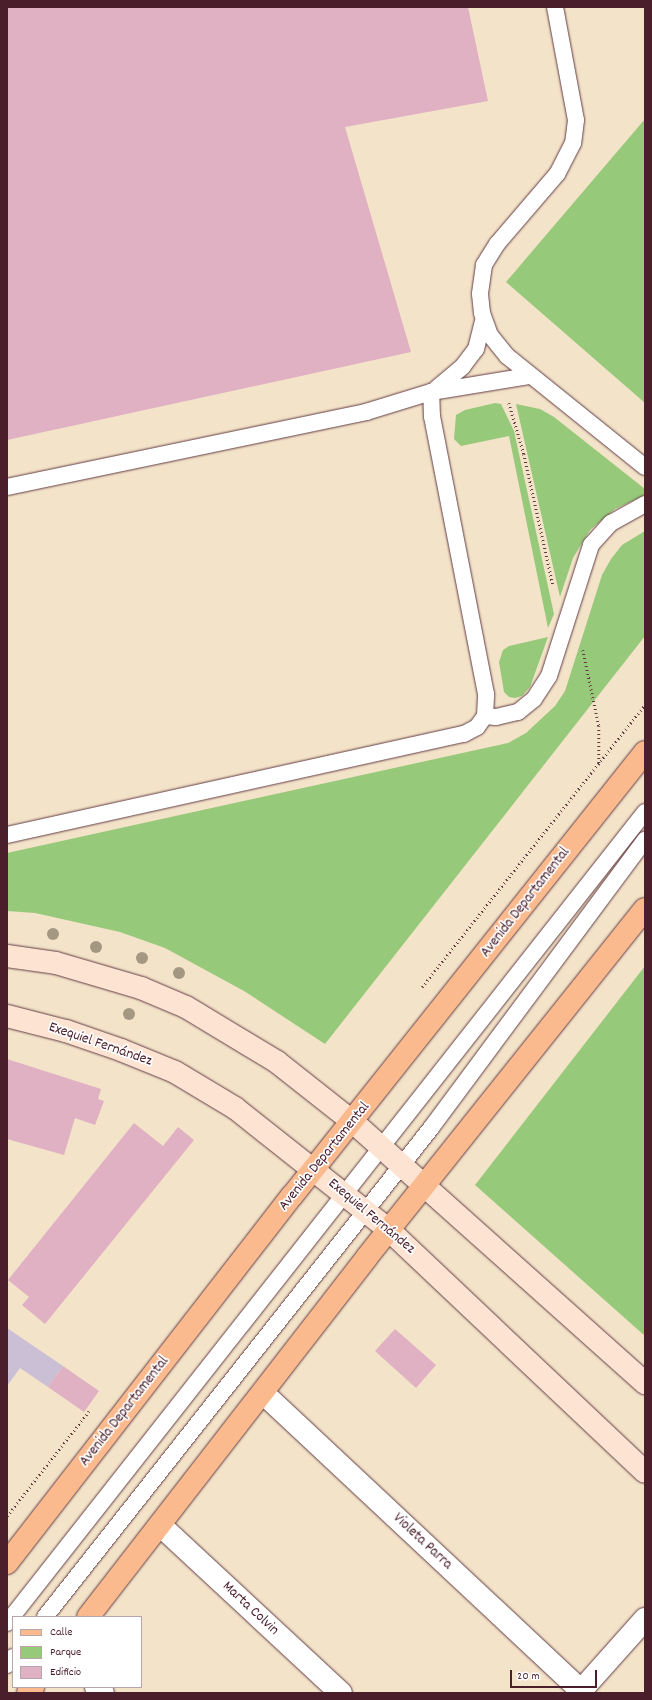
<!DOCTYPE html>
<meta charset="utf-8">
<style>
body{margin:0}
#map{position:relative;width:652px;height:1700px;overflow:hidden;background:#f3e3c9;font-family:Dekko,sans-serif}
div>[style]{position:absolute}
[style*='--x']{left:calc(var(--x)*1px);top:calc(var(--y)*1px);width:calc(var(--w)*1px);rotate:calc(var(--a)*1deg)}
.industrial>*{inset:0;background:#cbbfd5}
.green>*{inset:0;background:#97c97a}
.building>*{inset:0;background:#e0b0c3}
.path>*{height:2.5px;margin-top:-1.25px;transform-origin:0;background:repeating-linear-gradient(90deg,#633c43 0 1px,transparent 0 4px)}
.roads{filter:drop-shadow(0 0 1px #633c43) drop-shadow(0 0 1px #633c43)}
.lane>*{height:16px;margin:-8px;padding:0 8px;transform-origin:8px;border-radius:8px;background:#fff}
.street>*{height:22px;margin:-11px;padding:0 11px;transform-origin:11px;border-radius:11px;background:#fff}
.secondary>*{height:22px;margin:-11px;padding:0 11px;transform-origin:11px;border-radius:11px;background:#fde3d1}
.primary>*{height:22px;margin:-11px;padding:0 11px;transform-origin:11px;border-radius:11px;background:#fbba8d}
.trees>*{width:12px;height:12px;margin:-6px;border-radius:50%;background:#a59882}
span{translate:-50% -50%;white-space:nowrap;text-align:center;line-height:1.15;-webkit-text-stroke:3.5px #fff;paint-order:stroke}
.street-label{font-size:15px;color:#4a1f2b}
.frame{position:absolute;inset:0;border:8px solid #4a1f2b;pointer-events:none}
.legend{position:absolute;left:12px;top:1616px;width:130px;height:72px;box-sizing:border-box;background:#fff;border:1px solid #b7a5aa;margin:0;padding:5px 7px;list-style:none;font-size:12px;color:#4a1f2b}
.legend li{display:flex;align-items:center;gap:8px;height:20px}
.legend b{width:20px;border:1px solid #b7a5aa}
.scale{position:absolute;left:510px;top:1670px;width:87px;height:18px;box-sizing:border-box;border:2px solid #4a1f2b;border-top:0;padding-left:5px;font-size:12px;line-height:14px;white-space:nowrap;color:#4a1f2b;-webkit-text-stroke:3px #fff;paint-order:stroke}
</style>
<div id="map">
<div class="industrial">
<i style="clip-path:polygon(7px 1328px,63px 1366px,48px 1387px,20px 1368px,7px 1386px)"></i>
</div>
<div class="green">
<i style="clip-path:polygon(645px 119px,645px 403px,506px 282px)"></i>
<i style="clip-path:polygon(495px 403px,501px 404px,514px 431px,554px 614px,548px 628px,509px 436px,461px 446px,454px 439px,456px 415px,465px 410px)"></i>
<i style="clip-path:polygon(516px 404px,540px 409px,554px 417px,645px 489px,645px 495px,615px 509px,590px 530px,573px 558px,560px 597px)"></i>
<i style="clip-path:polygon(645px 531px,645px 636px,325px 1044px,244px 991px,165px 948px,120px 932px,35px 913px,7px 911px,7px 853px,508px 743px,526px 733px,555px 706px,565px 691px,602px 575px,611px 559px,622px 545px)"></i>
<i style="clip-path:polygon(548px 637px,530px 687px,522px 696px,515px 698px,509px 697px,504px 692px,499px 662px,503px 650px,509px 646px)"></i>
<i style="clip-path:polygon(645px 966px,645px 1336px,475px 1185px)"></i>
</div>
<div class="building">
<i style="clip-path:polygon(7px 7px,468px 7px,488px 101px,345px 127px,411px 352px,7px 440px)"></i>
<i style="clip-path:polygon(7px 1059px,101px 1089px,98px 1099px,104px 1101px,95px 1125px,75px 1118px,64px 1155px,7px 1139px)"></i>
<i style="clip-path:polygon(134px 1123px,163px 1146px,178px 1127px,194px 1140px,45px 1324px,22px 1305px,29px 1297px,8px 1280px)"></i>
<i style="clip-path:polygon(395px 1329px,436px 1365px,416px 1388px,375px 1351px)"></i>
<i style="clip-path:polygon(63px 1366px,99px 1391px,84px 1412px,48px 1387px)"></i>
</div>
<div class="path">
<i style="--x:509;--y:403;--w:53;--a:73.6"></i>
<i style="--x:524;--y:454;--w:134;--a:77.5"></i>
<i style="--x:583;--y:650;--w:78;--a:78.1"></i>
<i style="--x:599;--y:726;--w:37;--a:90"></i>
<i style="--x:422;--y:987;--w:360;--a:-51.7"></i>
<i style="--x:7;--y:1516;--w:133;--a:-52"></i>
</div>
<div class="roads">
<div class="lane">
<i style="--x:555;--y:7;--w:115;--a:79.5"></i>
<i style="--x:576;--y:120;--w:23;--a:97"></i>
<i style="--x:573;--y:143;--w:35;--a:117"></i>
<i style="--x:557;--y:174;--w:92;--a:130.6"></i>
<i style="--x:497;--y:244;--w:25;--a:122"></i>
<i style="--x:484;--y:265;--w:29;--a:98"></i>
<i style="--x:480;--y:294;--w:19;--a:84"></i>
<i style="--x:482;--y:313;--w:23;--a:70"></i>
<i style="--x:490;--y:335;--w:27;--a:51"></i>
<i style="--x:507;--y:356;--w:177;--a:38.8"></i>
<i style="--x:436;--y:389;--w:35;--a:-40"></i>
<i style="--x:463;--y:366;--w:21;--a:-53"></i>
<i style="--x:476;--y:349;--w:29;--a:-76"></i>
<i style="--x:7;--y:487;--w:367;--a:-11.8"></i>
<i style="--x:366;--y:412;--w:68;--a:-17.1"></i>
<i style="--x:431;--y:392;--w:99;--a:-9.3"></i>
<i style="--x:485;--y:716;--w:11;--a:5"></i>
<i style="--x:496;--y:717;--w:23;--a:-13"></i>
<i style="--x:518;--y:712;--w:21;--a:-39"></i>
<i style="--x:534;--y:699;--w:27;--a:-57"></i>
<i style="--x:549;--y:676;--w:138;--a:-72.2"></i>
<i style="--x:591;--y:545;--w:30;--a:-48"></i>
<i style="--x:611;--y:523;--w:39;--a:-29"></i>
<i style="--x:7;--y:835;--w:468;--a:-12.5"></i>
<i style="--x:464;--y:734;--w:15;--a:-28"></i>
<i style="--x:477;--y:727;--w:14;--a:-54"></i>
<i style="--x:485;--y:716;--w:22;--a:-87"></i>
<i style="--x:486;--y:694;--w:282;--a:-101"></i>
<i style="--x:432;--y:417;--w:25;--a:-92"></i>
<i style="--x:45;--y:1617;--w:623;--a:-51.71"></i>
<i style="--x:431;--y:1128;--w:359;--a:-53.4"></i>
<i style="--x:7;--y:1623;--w:1032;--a:-51.81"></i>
<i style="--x:7;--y:1665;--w:10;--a:-53"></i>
</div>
<div class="street">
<i style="--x:263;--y:1393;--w:436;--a:43.1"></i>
<i style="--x:160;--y:1525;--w:247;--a:42.9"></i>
<i style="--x:96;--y:1687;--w:9;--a:41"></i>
<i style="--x:579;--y:1693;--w:99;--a:-48.3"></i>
</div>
<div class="secondary">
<i style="--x:7;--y:956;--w:49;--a:8.1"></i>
<i style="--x:56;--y:963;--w:89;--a:16.4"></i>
<i style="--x:141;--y:988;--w:49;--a:22.9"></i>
<i style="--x:186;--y:1007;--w:106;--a:31.1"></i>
<i style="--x:277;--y:1062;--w:97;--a:38.3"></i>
<i style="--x:353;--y:1122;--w:392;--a:41.8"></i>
<i style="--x:7;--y:1016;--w:61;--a:14.3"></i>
<i style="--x:66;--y:1031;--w:58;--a:19.1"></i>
<i style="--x:121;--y:1050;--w:58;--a:22.2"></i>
<i style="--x:175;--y:1072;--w:70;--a:31"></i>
<i style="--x:235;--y:1108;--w:196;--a:38.4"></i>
<i style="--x:389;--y:1230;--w:352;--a:43.4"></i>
</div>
<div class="primary">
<i style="--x:7;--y:1563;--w:465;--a:-52.2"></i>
<i style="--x:292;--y:1196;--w:567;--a:-51.51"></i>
<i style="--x:88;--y:1617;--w:455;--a:-52.2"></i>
<i style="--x:367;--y:1257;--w:445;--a:-51.4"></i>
<i style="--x:28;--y:1693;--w:8;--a:-50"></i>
</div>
</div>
<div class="trees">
<i style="left:53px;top:934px"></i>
<i style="left:96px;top:947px"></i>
<i style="left:142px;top:958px"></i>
<i style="left:179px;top:973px"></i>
<i style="left:129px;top:1014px"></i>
</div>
<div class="street-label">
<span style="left:526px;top:903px;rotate:-52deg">Avenida Departamental</span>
<span style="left:100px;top:1045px;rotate:19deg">Exequiel Fernández</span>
<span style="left:325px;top:1157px;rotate:-51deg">Avenida Departamental</span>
<span style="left:371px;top:1217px;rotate:40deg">Exequiel Fernández</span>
<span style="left:125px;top:1412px;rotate:-52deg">Avenida Departamental</span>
<span style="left:422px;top:1542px;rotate:43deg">Violeta Parra</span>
<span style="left:250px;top:1609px;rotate:43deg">Marta Colvin</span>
</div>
<div class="frame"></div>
<ul class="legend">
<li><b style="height:5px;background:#fbba8d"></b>Calle</li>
<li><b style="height:11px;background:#97c97a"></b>Parque</li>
<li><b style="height:11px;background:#e0b0c3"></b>Edificio</li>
</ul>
<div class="scale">20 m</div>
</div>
